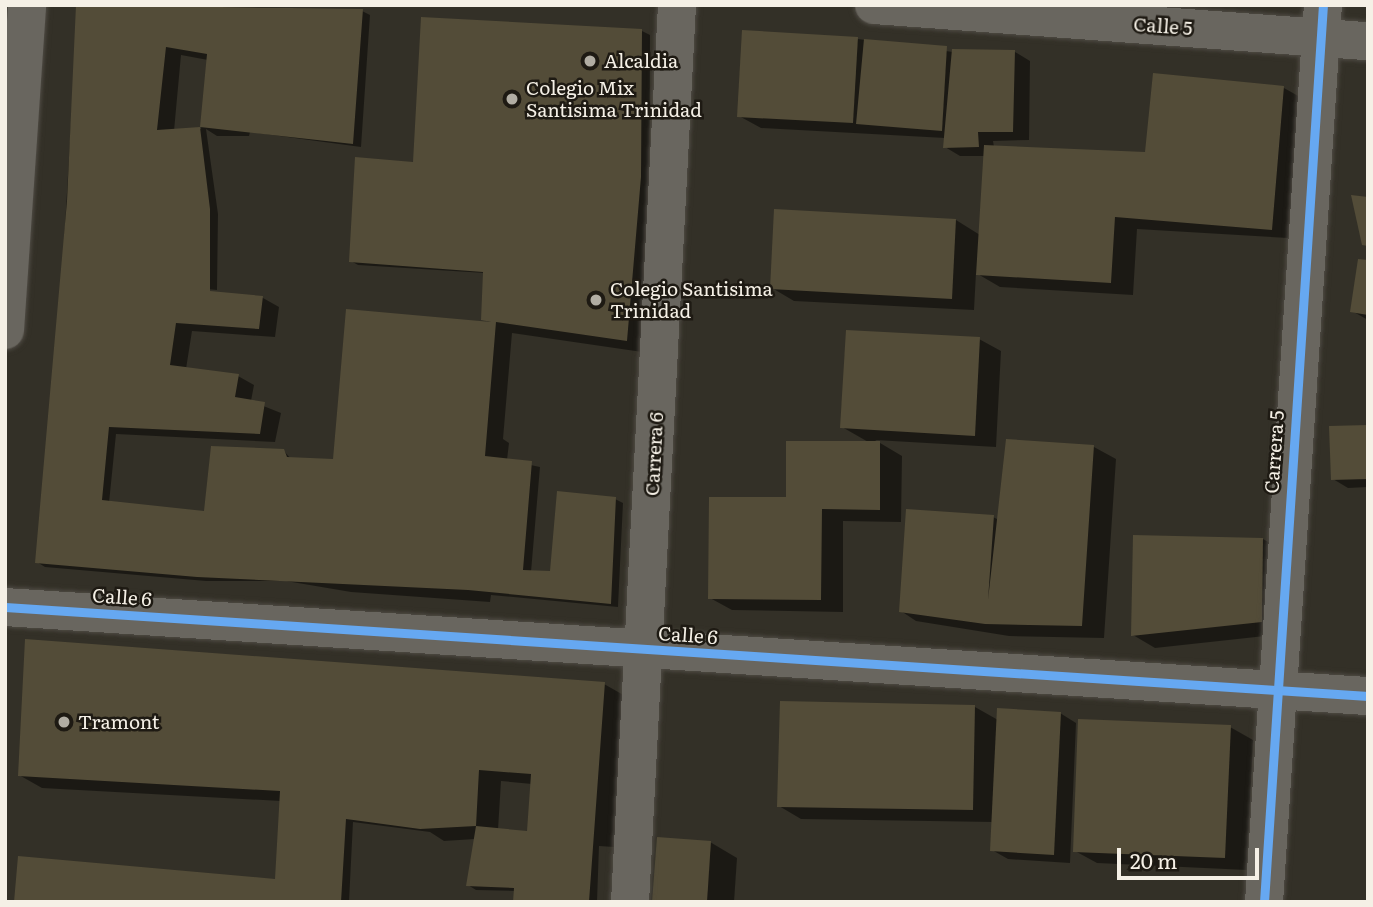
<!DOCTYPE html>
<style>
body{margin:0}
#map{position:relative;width:1373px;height:907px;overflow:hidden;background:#333027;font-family:Literata,serif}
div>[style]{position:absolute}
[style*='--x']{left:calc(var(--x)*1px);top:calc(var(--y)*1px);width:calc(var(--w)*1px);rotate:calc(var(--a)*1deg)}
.shadow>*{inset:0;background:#0007}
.building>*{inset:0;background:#534c38}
.roads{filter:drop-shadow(0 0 2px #4f4b44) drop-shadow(0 0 2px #4f4b44)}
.minor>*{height:38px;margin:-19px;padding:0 19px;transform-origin:19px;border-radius:19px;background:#69665f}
.tertiary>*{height:38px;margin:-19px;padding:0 19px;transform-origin:19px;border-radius:19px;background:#69665f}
.cycleway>*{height:9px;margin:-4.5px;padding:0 4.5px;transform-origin:4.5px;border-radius:4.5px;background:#66a8f1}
.dots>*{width:19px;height:19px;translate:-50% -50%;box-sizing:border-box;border:4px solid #1e1a13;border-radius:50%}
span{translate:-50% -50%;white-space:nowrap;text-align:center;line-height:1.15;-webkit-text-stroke:5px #1e1a13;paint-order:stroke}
.street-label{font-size:19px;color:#f5f0e6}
.poi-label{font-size:19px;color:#f5f0e6}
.left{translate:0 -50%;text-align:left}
.frame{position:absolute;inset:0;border:7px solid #f5f0e6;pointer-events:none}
.scale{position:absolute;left:1117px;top:848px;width:142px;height:32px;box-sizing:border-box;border:4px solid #f5f0e6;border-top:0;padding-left:9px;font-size:21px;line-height:24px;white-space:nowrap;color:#f5f0e6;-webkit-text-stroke:5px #1e1a13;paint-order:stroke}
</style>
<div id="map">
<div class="shadow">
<i style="clip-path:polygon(evenodd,78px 5px,210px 5px,362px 11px,370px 15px,361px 147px,250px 132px,249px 136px,217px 136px,206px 129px,218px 214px,217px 290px,68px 275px,263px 298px,279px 307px,275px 337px,192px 331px,186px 369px,238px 376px,254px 385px,251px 401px,281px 413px,275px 442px,116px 434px,109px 503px,206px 513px,284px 451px,291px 459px,333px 461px,492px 324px,483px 319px,485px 273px,358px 265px,351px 261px,414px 163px,642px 31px,650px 35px,649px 353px,512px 333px,503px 439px,509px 443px,507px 460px,540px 467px,531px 572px,552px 573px,615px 499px,623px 503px,618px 607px,491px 595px,490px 602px,351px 592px,286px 581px,206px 581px,45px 567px,37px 562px,62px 277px,78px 5px,181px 55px,208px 60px,201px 129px,174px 131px,181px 55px)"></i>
<i style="clip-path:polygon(858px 39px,953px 52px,1015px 52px,1030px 61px,1029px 140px,993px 141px,994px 147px,1156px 156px,1284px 88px,1300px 97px,1288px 238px,1137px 229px,1133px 295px,1000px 287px,976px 273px,974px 310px,794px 301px,772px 288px,956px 220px,980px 235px,985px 156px,960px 156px,945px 147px,945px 138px,761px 128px,739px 116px)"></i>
<i style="clip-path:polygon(1368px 262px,1368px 320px,1352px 311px)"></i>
<i style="clip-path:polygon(979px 339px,1001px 351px,996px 447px,875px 440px,902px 456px,901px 522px,843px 521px,843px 612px,732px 610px,710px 598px,788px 499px,870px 443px,842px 427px)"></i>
<i style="clip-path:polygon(1368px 427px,1368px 487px,1348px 488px,1333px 479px)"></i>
<i style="clip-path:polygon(1008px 441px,1094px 447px,1116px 459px,1104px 638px,1009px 636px,916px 621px,901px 611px,993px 517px,999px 520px)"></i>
<i style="clip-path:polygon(1263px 539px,1285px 552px,1284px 634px,1155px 648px,1133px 635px)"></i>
<i style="clip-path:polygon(evenodd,351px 666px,604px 684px,627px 697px,614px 847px,599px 846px,597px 902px,514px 902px,515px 891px,476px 890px,468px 885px,475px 839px,444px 841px,430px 832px,353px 822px,349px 902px,15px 902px,277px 881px,281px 801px,42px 788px,19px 775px,351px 666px,501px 781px,532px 784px,529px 832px,498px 830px,501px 781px)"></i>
<i style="clip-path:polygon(975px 707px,998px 720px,1060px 713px,1076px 723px,1070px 863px,1008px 859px,992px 850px,993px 822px,801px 819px,779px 806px)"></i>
<i style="clip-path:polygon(1230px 727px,1253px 740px,1247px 870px,1097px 863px,1075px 851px)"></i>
<i style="clip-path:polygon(710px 842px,737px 858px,734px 902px,654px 902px)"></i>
</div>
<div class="building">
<i style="clip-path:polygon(evenodd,76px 5px,363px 9px,353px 144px,200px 127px,210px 209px,210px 291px,263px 296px,259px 329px,176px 323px,170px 365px,239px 374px,235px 397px,265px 402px,260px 434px,109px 427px,102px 500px,204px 511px,211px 446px,284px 449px,287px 457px,333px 459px,346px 309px,491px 322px,481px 320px,483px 272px,349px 262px,355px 157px,413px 162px,421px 17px,642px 29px,641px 177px,627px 341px,496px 322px,485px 456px,532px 461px,523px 570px,550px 571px,557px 491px,616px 497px,611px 604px,468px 590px,197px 577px,35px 563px,67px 201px,76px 5px,166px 47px,207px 54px,200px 127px,157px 130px,166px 47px)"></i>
<i style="clip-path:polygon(742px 30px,858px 37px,853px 123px,737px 117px)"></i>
<i style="clip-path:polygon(864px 39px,947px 46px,942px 131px,856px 124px)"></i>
<i style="clip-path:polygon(952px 49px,1015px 50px,1013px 132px,978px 132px,979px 147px,943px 148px)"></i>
<i style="clip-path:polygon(1153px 73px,1284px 86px,1272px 230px,1115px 217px,1111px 283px,976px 275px,984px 145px,1145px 152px)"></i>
<i style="clip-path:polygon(1351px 195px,1368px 197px,1368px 246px,1362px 245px)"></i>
<i style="clip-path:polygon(774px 209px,956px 219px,952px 299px,770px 289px)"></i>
<i style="clip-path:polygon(1358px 259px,1368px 260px,1368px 315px,1350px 312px)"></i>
<i style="clip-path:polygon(846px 330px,980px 337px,975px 436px,840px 428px)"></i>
<i style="clip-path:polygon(1368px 425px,1368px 479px,1331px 480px,1329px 426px)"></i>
<i style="clip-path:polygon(1006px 439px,1094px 445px,1082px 626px,985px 624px,899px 612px,906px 509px,994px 515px,988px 600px)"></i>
<i style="clip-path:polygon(786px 441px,880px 441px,880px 510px,822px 509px,821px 600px,708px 599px,709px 497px,786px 497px)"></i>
<i style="clip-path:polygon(1133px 535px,1263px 538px,1262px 622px,1131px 636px)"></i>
<i style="clip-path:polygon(evenodd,25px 639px,605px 682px,589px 902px,513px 902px,514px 888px,466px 886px,476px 826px,420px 829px,346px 819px,341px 902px,14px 902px,18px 856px,275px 879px,280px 791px,18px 776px,25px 639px,479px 770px,531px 774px,527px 831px,476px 826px,479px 770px)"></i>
<i style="clip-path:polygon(780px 701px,975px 705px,973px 810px,777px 807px)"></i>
<i style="clip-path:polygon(997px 708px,1061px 712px,1054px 855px,990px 851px)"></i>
<i style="clip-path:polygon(1078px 719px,1231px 725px,1225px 858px,1073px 852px)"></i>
<i style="clip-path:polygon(657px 837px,711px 841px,707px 902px,652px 902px)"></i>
</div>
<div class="roads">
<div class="minor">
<i style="--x:874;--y:5;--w:495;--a:4.2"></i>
<i style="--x:5;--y:607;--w:1366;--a:3.74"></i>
<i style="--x:630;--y:902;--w:898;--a:-87"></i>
<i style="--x:1264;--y:902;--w:899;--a:-86.24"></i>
</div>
<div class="tertiary">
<i style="--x:5;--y:330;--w:326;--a:-86.1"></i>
</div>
</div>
<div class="cycleway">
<i style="--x:5;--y:607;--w:1366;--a:3.74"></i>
<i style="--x:1264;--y:902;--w:899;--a:-86.24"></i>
</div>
<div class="dots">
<i style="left:590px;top:61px;background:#b1ada3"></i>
<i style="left:512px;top:99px;background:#b1ada3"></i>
<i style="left:596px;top:300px;background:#b1ada3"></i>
<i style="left:64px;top:722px;background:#b1ada3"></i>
</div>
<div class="street-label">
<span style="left:1163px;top:26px;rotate:4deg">Calle 5</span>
<span style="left:1274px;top:452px;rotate:-86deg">Carrera 5</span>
<span style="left:654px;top:454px;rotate:-87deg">Carrera 6</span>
<span style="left:122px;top:597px;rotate:4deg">Calle 6</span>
<span style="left:688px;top:635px;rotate:4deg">Calle 6</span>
</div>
<div class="poi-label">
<span class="left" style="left:604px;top:61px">Alcaldia</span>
<span class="left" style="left:526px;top:99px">Colegio Mix<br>Santisima Trinidad</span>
<span class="left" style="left:610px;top:300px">Colegio Santisima<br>Trinidad</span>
<span class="left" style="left:78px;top:722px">Tramont</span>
</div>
<div class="frame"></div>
<div class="scale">20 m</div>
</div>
